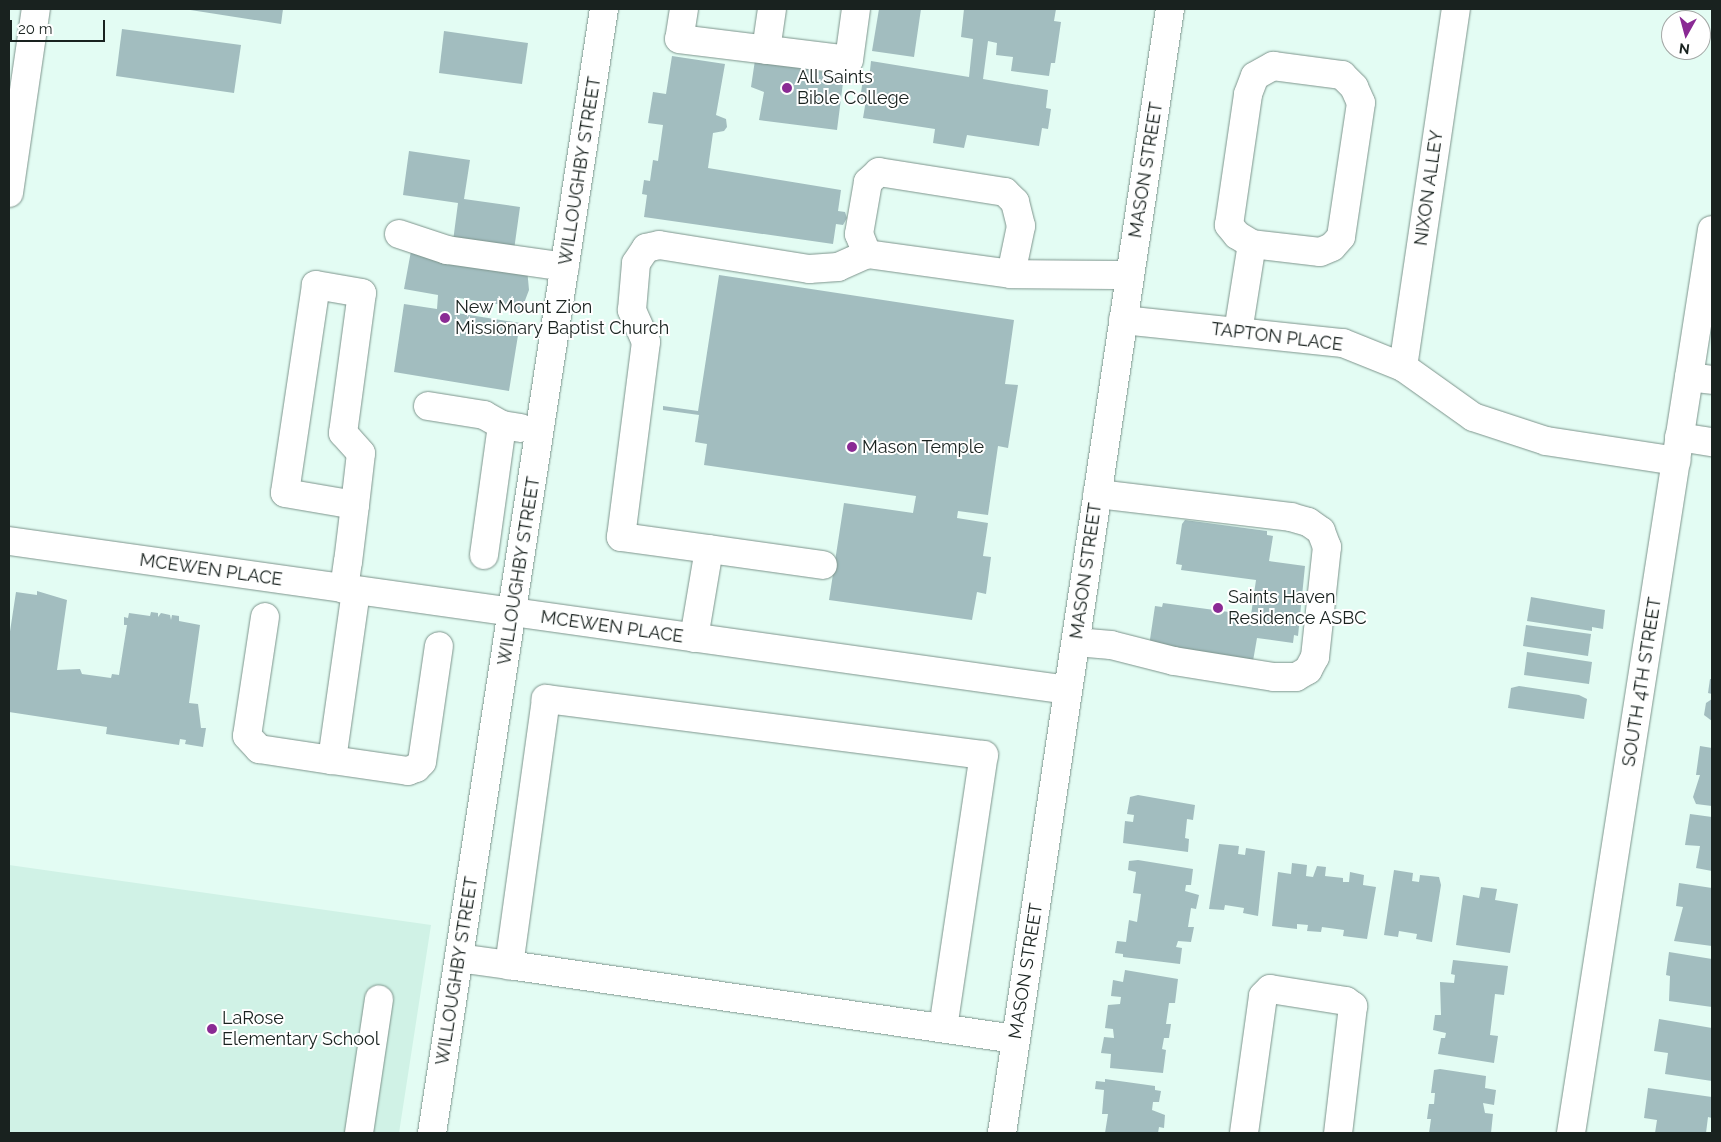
<!DOCTYPE html>
<style>
body{margin:0}
#map{position:relative;width:1721px;height:1142px;overflow:hidden;background:#e3fcf3;font-family:Raleway,sans-serif}
div>[style]{position:absolute}
[style*='--x']{left:calc(var(--x)*1px);top:calc(var(--y)*1px);width:calc(var(--w)*1px);rotate:calc(var(--a)*1deg)}
.built>*{inset:0;background:#d0f2e6}
.building>*{inset:0;background:#a2bdbf}
.roads{filter:drop-shadow(0 0 1px #7d948c) drop-shadow(0 0 1px #7d948c)}
.minor>*{height:28px;margin:-14px;padding:0 14px;transform-origin:14px;border-radius:14px;background:#fff}
.dots>*{width:14px;height:14px;translate:-50% -50%;box-sizing:border-box;border:2px solid #fff;border-radius:50%}
span{translate:-50% -50%;white-space:nowrap;text-align:center;line-height:1.15;-webkit-text-stroke:4px #fff;paint-order:stroke}
.poi-label{font-size:18px;color:#19221f}
.left{translate:0 -50%;text-align:left}
.street-label{font-size:18px;color:#19221f}
.frame{position:absolute;inset:0;border:10px solid #19221f;pointer-events:none}
.north{position:absolute;left:1661px;top:10px;width:50px;height:50px;box-sizing:border-box;background:#fff;border:1px solid #a3a7a5;border-radius:50%;rotate:187deg;font-size:14px;font-weight:700;line-height:20px;text-align:center;color:#19221f}
.north::after{content:'';display:block;margin:auto;width:18px;height:22px;background:#8a2a94;clip-path:polygon(50% 0,100% 100%,50% 72%,0 100%)}
.scale{position:absolute;left:10px;top:20px;width:95px;height:22px;box-sizing:border-box;border:2px solid #19221f;border-top:0;padding-left:6px;font-size:15px;line-height:18px;white-space:nowrap;color:#19221f;-webkit-text-stroke:4px #fff;paint-order:stroke}
</style>
<div id="map">
<div class="built">
<i style="clip-path:polygon(9px 865px,431px 925px,399px 1133px,9px 1133px)"></i>
</div>
<div class="building">
<i style="clip-path:polygon(184px 9px,283px 9px,281px 24px)"></i>
<i style="clip-path:polygon(879px 9px,921px 9px,914px 57px,872px 51px)"></i>
<i style="clip-path:polygon(964px 9px,1056px 9px,1054px 21px,1061px 22px,1055px 63px,1051px 63px,1049px 76px,1011px 71px,1013px 57px,996px 55px,997px 43px,988px 41px,983px 79px,1048px 90px,1046px 108px,1051px 109px,1048px 129px,1042px 128px,1039px 146px,967px 135px,964px 148px,933px 143px,935px 129px,863px 118px,866px 100px,860px 99px,863px 79px,869px 80px,871px 61px,969px 77px,973px 39px,961px 37px)"></i>
<i style="clip-path:polygon(122px 29px,241px 45px,234px 93px,116px 76px)"></i>
<i style="clip-path:polygon(444px 31px,528px 43px,522px 84px,439px 73px)"></i>
<i style="clip-path:polygon(672px 56px,725px 64px,716px 115px,726px 119px,727px 127px,724px 131px,713px 133px,708px 168px,841px 190px,838px 211px,845px 212px,847px 218px,843px 225px,836px 224px,833px 244px,644px 217px,647px 195px,642px 194px,644px 180px,650px 181px,653px 160px,658px 161px,663px 125px,648px 123px,653px 92px,666px 94px)"></i>
<i style="clip-path:polygon(755px 60px,818px 68px,817px 71px,844px 75px,837px 130px,759px 120px,764px 92px,751px 87px)"></i>
<i style="clip-path:polygon(409px 151px,470px 160px,464px 199px,520px 207px,514px 250px,453px 241px,458px 203px,403px 195px)"></i>
<i style="clip-path:polygon(411px 251px,527px 268px,529px 290px,521px 311px,509px 309px,509px 306px,459px 298px,457px 313px,520px 323px,509px 391px,394px 372px,404px 304px,437px 309px,438px 295px,404px 289px)"></i>
<i style="clip-path:polygon(719px 275px,1014px 320px,1005px 384px,1018px 385px,1008px 448px,998px 446px,988px 515px,958px 511px,957px 518px,988px 523px,983px 556px,991px 557px,986px 594px,977px 592px,972px 620px,829px 600px,844px 503px,913px 513px,916px 496px,704px 465px,707px 444px,695px 442px,699px 415px,663px 410px,663px 406px,698px 411px)"></i>
<i style="clip-path:polygon(1185px 520px,1267px 531px,1267px 535px,1273px 536px,1269px 561px,1305px 566px,1298px 636px,1294px 635px,1293px 643px,1257px 638px,1253px 661px,1149px 646px,1155px 606px,1162px 607px,1163px 603px,1251px 615px,1256px 580px,1181px 570px,1182px 565px,1176px 564px,1182px 524px)"></i>
<i style="clip-path:polygon(37px 591px,67px 600px,57px 670px,80px 669px,82px 674px,111px 678px,112px 674px,119px 675px,127px 625px,124px 625px,124px 617px,128px 618px,129px 613px,150px 616px,151px 612px,158px 613px,158px 617px,161px 613px,170px 615px,171px 620px,172px 615px,179px 616px,179px 621px,200px 625px,189px 703px,198px 704px,201px 728px,206px 728px,203px 747px,185px 744px,186px 740px,180px 739px,179px 745px,106px 734px,107px 727px,9px 712px,9px 638px,16px 592px,37px 595px)"></i>
<i style="clip-path:polygon(1531px 597px,1605px 610px,1603px 629px,1592px 627px,1592px 631px,1527px 621px)"></i>
<i style="clip-path:polygon(1526px 625px,1591px 634px,1588px 656px,1523px 646px)"></i>
<i style="clip-path:polygon(1527px 652px,1592px 662px,1589px 684px,1524px 675px)"></i>
<i style="clip-path:polygon(1710px 679px,1712px 679px,1712px 694px,1708px 693px)"></i>
<i style="clip-path:polygon(1519px 686px,1579px 695px,1587px 699px,1584px 719px,1508px 708px,1511px 688px)"></i>
<i style="clip-path:polygon(1712px 699px,1712px 721px,1704px 715px,1706px 703px)"></i>
<i style="clip-path:polygon(1700px 746px,1712px 748px,1712px 806px,1696px 804px,1693px 797px,1700px 775px,1696px 775px)"></i>
<i style="clip-path:polygon(1138px 795px,1195px 805px,1193px 820px,1187px 819px,1185px 838px,1189px 839px,1188px 852px,1123px 843px,1125px 821px,1133px 822px,1134px 815px,1127px 814px,1130px 797px)"></i>
<i style="clip-path:polygon(1690px 814px,1712px 817px,1712px 871px,1696px 868px,1700px 846px,1685px 845px)"></i>
<i style="clip-path:polygon(1219px 844px,1239px 846px,1238px 854px,1245px 855px,1246px 848px,1265px 851px,1258px 916px,1243px 913px,1244px 908px,1225px 905px,1224px 910px,1209px 909px)"></i>
<i style="clip-path:polygon(1138px 860px,1193px 869px,1191px 885px,1186px 885px,1185px 891px,1199px 895px,1196px 909px,1191px 908px,1188px 927px,1194px 927px,1191px 942px,1178px 941px,1176px 947px,1182px 948px,1180px 964px,1123px 957px,1123px 954px,1115px 953px,1117px 941px,1126px 942px,1129px 920px,1137px 922px,1141px 894px,1133px 893px,1136px 872px,1128px 870px,1129px 861px)"></i>
<i style="clip-path:polygon(1292px 863px,1307px 865px,1306px 876px,1313px 877px,1317px 866px,1326px 867px,1325px 876px,1343px 878px,1343px 882px,1349px 882px,1350px 872px,1364px 875px,1363px 885px,1376px 887px,1367px 939px,1343px 936px,1344px 930px,1322px 927px,1321px 932px,1307px 931px,1308px 925px,1297px 924px,1297px 929px,1272px 926px,1278px 872px,1291px 874px)"></i>
<i style="clip-path:polygon(1394px 870px,1413px 873px,1412px 881px,1419px 882px,1420px 875px,1439px 877px,1441px 885px,1432px 942px,1416px 939px,1417px 934px,1399px 931px,1398px 937px,1384px 935px)"></i>
<i style="clip-path:polygon(1679px 883px,1712px 888px,1712px 946px,1674px 941px,1683px 907px,1676px 906px)"></i>
<i style="clip-path:polygon(1481px 887px,1497px 889px,1495px 900px,1518px 904px,1510px 953px,1456px 945px,1463px 895px,1479px 898px)"></i>
<i style="clip-path:polygon(1669px 952px,1712px 959px,1712px 1007px,1669px 1001px,1670px 976px,1666px 975px)"></i>
<i style="clip-path:polygon(1453px 960px,1508px 966px,1504px 995px,1495px 994px,1490px 1035px,1498px 1036px,1494px 1063px,1438px 1054px,1441px 1038px,1445px 1038px,1446px 1033px,1433px 1030px,1435px 1015px,1441px 1015px,1440px 982px,1454px 983px,1455px 975px,1451px 974px)"></i>
<i style="clip-path:polygon(1125px 970px,1178px 979px,1175px 1003px,1169px 1003px,1166px 1024px,1171px 1024px,1169px 1038px,1164px 1038px,1162px 1049px,1166px 1050px,1163px 1073px,1110px 1068px,1111px 1054px,1101px 1053px,1104px 1037px,1114px 1038px,1113px 1029px,1105px 1028px,1108px 1005px,1120px 1004px,1121px 997px,1111px 996px,1113px 980px,1123px 982px)"></i>
<i style="clip-path:polygon(1659px 1019px,1712px 1028px,1712px 1081px,1665px 1074px,1668px 1053px,1654px 1051px)"></i>
<i style="clip-path:polygon(1440px 1069px,1486px 1076px,1485px 1088px,1496px 1090px,1494px 1105px,1483px 1103px,1485px 1113px,1493px 1114px,1491px 1133px,1429px 1133px,1431px 1119px,1427px 1119px,1429px 1104px,1434px 1104px,1435px 1093px,1431px 1093px,1434px 1070px)"></i>
<i style="clip-path:polygon(1105px 1079px,1155px 1086px,1155px 1090px,1161px 1091px,1159px 1102px,1153px 1102px,1152px 1110px,1165px 1115px,1164px 1128px,1159px 1127px,1158px 1133px,1105px 1133px,1108px 1114px,1102px 1114px,1104px 1090px,1095px 1089px,1096px 1081px,1105px 1082px)"></i>
<i style="clip-path:polygon(1648px 1088px,1712px 1097px,1712px 1118px,1708px 1117px,1706px 1133px,1655px 1133px,1657px 1120px,1644px 1118px)"></i>
</div>
<div class="roads">
<div class="minor">
<i style="--x:684;--y:9;--w:30;--a:99"></i>
<i style="--x:679;--y:39;--w:171;--a:7"></i>
<i style="--x:849;--y:60;--w:51;--a:-82.2"></i>
<i style="--x:766;--y:50;--w:41;--a:-81.7"></i>
<i style="--x:9;--y:193;--w:186;--a:-81.7"></i>
<i style="--x:399;--y:234;--w:51;--a:18.4"></i>
<i style="--x:447;--y:250;--w:119;--a:8.2"></i>
<i style="--x:1011;--y:274;--w:49;--a:-78.2"></i>
<i style="--x:1021;--y:226;--w:25;--a:-104"></i>
<i style="--x:1015;--y:202;--w:14;--a:-135"></i>
<i style="--x:1005;--y:192;--w:128;--a:-171"></i>
<i style="--x:879;--y:172;--w:15;--a:138"></i>
<i style="--x:868;--y:182;--w:53;--a:99.8"></i>
<i style="--x:859;--y:234;--w:22;--a:68"></i>
<i style="--x:867;--y:254;--w:145;--a:7.9"></i>
<i style="--x:1011;--y:274;--w:119;--a:0.5"></i>
<i style="--x:1123;--y:320;--w:221;--a:6"></i>
<i style="--x:1343;--y:343;--w:65;--a:21.8"></i>
<i style="--x:1403;--y:367;--w:86;--a:35.5"></i>
<i style="--x:1473;--y:417;--w:77;--a:18.2"></i>
<i style="--x:1546;--y:441;--w:132;--a:8.7"></i>
<i style="--x:1238;--y:332;--w:89;--a:-81"></i>
<i style="--x:1252;--y:244;--w:17;--a:-149"></i>
<i style="--x:1237;--y:235;--w:13;--a:-129"></i>
<i style="--x:1229;--y:225;--w:132;--a:-81.7"></i>
<i style="--x:1248;--y:94;--w:19;--a:-69"></i>
<i style="--x:1255;--y:76;--w:21;--a:-29"></i>
<i style="--x:1273;--y:66;--w:70;--a:7.4"></i>
<i style="--x:1342;--y:75;--w:17;--a:45"></i>
<i style="--x:1354;--y:87;--w:17;--a:66"></i>
<i style="--x:1361;--y:103;--w:135;--a:98.5"></i>
<i style="--x:1341;--y:237;--w:13;--a:132"></i>
<i style="--x:1332;--y:247;--w:13;--a:157"></i>
<i style="--x:1320;--y:252;--w:68;--a:-173.3"></i>
<i style="--x:1403;--y:367;--w:362;--a:-81.6"></i>
<i style="--x:1689;--y:377;--w:23;--a:7"></i>
<i style="--x:428;--y:406;--w:57;--a:9.1"></i>
<i style="--x:484;--y:415;--w:21;--a:29"></i>
<i style="--x:502;--y:425;--w:19;--a:9"></i>
<i style="--x:1679;--y:437;--w:33;--a:9"></i>
<i style="--x:9;--y:541;--w:1069;--a:8.01"></i>
<i style="--x:709;--y:549;--w:115;--a:8"></i>
<i style="--x:484;--y:555;--w:131;--a:-82.1"></i>
<i style="--x:344;--y:589;--w:27;--a:-82"></i>
<i style="--x:348;--y:562;--w:57;--a:-83"></i>
<i style="--x:355;--y:505;--w:52;--a:-83.4"></i>
<i style="--x:361;--y:453;--w:27;--a:-132"></i>
<i style="--x:343;--y:433;--w:141;--a:-82.3"></i>
<i style="--x:362;--y:293;--w:47;--a:-170.1"></i>
<i style="--x:316;--y:285;--w:210;--a:98.5"></i>
<i style="--x:285;--y:493;--w:71;--a:9.7"></i>
<i style="--x:356;--y:591;--w:171;--a:98.1"></i>
<i style="--x:332;--y:760;--w:77;--a:8.2"></i>
<i style="--x:408;--y:771;--w:9;--a:-21"></i>
<i style="--x:416;--y:768;--w:8;--a:-45"></i>
<i style="--x:422;--y:762;--w:117;--a:-81.7"></i>
<i style="--x:265;--y:617;--w:120;--a:98.6"></i>
<i style="--x:247;--y:736;--w:18;--a:47"></i>
<i style="--x:259;--y:749;--w:74;--a:8.6"></i>
<i style="--x:694;--y:638;--w:90;--a:-80.4"></i>
<i style="--x:709;--y:549;--w:89;--a:-172.2"></i>
<i style="--x:621;--y:537;--w:197;--a:-82.7"></i>
<i style="--x:646;--y:342;--w:35;--a:-114"></i>
<i style="--x:632;--y:310;--w:47;--a:-85.1"></i>
<i style="--x:636;--y:263;--w:18;--a:-56"></i>
<i style="--x:646;--y:248;--w:13;--a:-13"></i>
<i style="--x:659;--y:245;--w:152;--a:9.1"></i>
<i style="--x:809;--y:269;--w:29;--a:-4"></i>
<i style="--x:838;--y:267;--w:32;--a:-24"></i>
<i style="--x:1076;--y:642;--w:35;--a:5"></i>
<i style="--x:1111;--y:645;--w:65;--a:14.3"></i>
<i style="--x:1174;--y:661;--w:101;--a:9.1"></i>
<i style="--x:1274;--y:677;--w:22;--a:0"></i>
<i style="--x:1296;--y:677;--w:14;--a:-30"></i>
<i style="--x:1308;--y:670;--w:15;--a:-62"></i>
<i style="--x:1315;--y:657;--w:111;--a:-83.8"></i>
<i style="--x:1327;--y:547;--w:17;--a:-111"></i>
<i style="--x:1321;--y:531;--w:16;--a:-145"></i>
<i style="--x:1308;--y:522;--w:18;--a:-164"></i>
<i style="--x:1291;--y:517;--w:195;--a:-173.2"></i>
<i style="--x:459;--y:958;--w:50;--a:8"></i>
<i style="--x:943;--y:1028;--w:276;--a:-81.5"></i>
<i style="--x:984;--y:755;--w:442;--a:-172.7"></i>
<i style="--x:546;--y:699;--w:269;--a:97.9"></i>
<i style="--x:509;--y:965;--w:511;--a:8.32"></i>
<i style="--x:359;--y:1133;--w:135;--a:-81.5"></i>
<i style="--x:432;--y:1133;--w:1137;--a:-81.3"></i>
<i style="--x:1002;--y:1133;--w:1136;--a:-81.5"></i>
<i style="--x:1244;--y:1133;--w:138;--a:-82.1"></i>
<i style="--x:1263;--y:996;--w:10;--a:-45"></i>
<i style="--x:1270;--y:989;--w:77;--a:9"></i>
<i style="--x:1346;--y:1001;--w:9;--a:36"></i>
<i style="--x:1353;--y:1006;--w:128;--a:96.7"></i>
<i style="--x:1571;--y:1133;--w:914;--a:-81.13"></i>
</div>
</div>
<div class="dots">
<i style="left:787px;top:88px;background:#8a2a94"></i>
<i style="left:445px;top:318px;background:#8a2a94"></i>
<i style="left:852px;top:447px;background:#8a2a94"></i>
<i style="left:1218px;top:608px;background:#8a2a94"></i>
<i style="left:212px;top:1029px;background:#8a2a94"></i>
</div>
<div class="poi-label">
<span class="left" style="left:797px;top:88px">All Saints<br>Bible College</span>
<span class="left" style="left:455px;top:318px">New Mount Zion<br>Missionary Baptist Church</span>
<span class="left" style="left:862px;top:447px">Mason Temple</span>
<span class="left" style="left:1228px;top:608px">Saints Haven<br>Residence ASBC</span>
<span class="left" style="left:222px;top:1029px">LaRose<br>Elementary School</span>
</div>
<div class="street-label">
<span style="left:1146px;top:170px;rotate:-81deg">MASON STREET</span>
<span style="left:580px;top:171px;rotate:-81deg">WILLOUGHBY STREET</span>
<span style="left:1429px;top:188px;rotate:-82deg">NIXON ALLEY</span>
<span style="left:1277px;top:337px;rotate:7deg">TAPTON PLACE</span>
<span style="left:211px;top:570px;rotate:8deg">MCEWEN PLACE</span>
<span style="left:519px;top:571px;rotate:-81deg">WILLOUGHBY STREET</span>
<span style="left:1086px;top:571px;rotate:-82deg">MASON STREET</span>
<span style="left:612px;top:627px;rotate:8deg">MCEWEN PLACE</span>
<span style="left:1642px;top:682px;rotate:-81deg">SOUTH 4TH STREET</span>
<span style="left:457px;top:971px;rotate:-81deg">WILLOUGHBY STREET</span>
<span style="left:1026px;top:971px;rotate:-81deg">MASON STREET</span>
</div>
<div class="frame"></div>
<div class="north">N</div>
<div class="scale">20 m</div>
</div>
